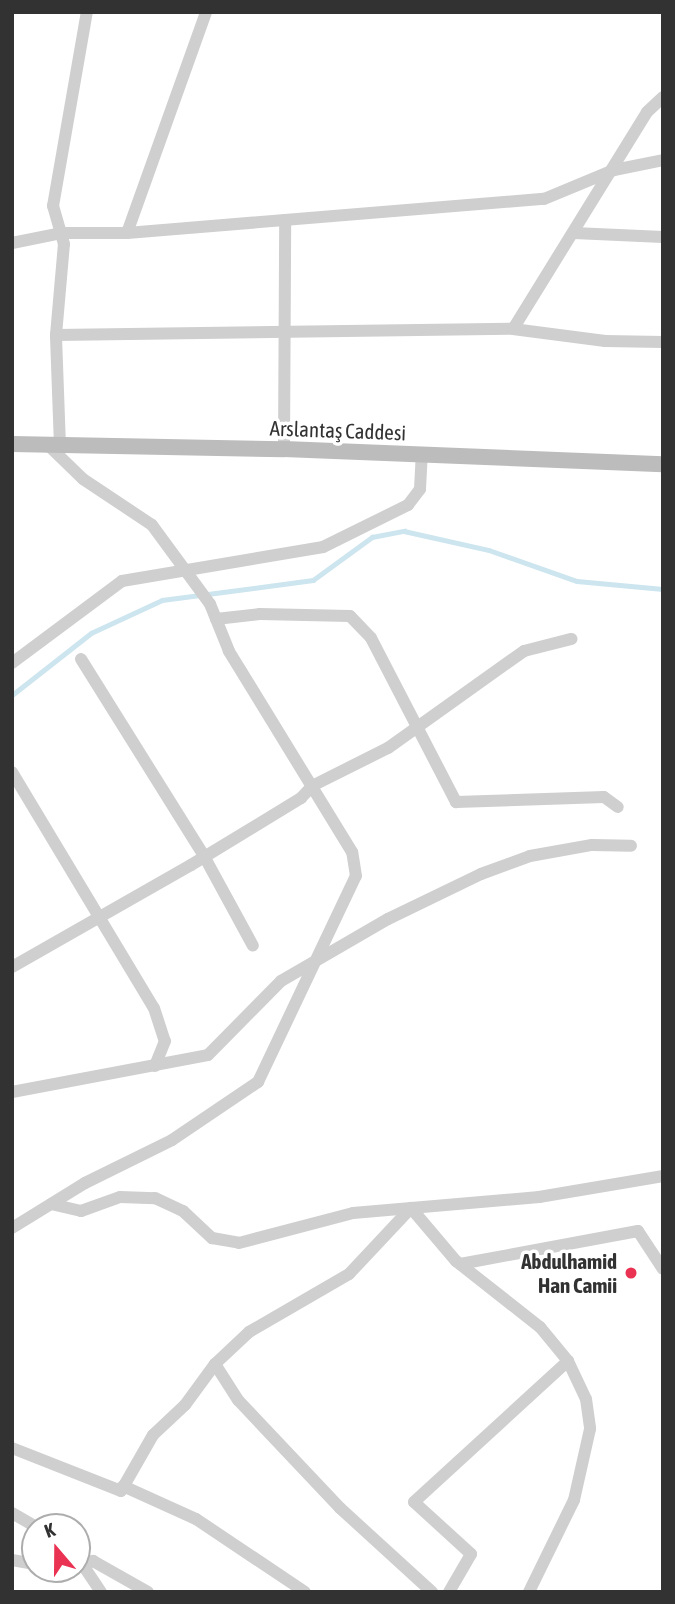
<!DOCTYPE html>
<meta charset="utf-8">
<style>
body{margin:0}
#map{position:relative;width:675px;height:1604px;overflow:hidden;background:#fff;font-family:"Asap Condensed",sans-serif}
div>[style]{position:absolute}
[style*='--x']{left:calc(var(--x)*1px);top:calc(var(--y)*1px);width:calc(var(--w)*1px);rotate:calc(var(--a)*1deg)}
.stream>*{height:4.5px;margin:-2.25px;padding:0 2.25px;transform-origin:2.25px;border-radius:2.25px;background:#cde5ee}
.minor>*{height:12px;margin:-6px;padding:0 6px;transform-origin:6px;border-radius:6px;background:#cfcfcf}
.secondary>*{height:16px;margin:-8px;padding:0 8px;transform-origin:8px;border-radius:8px;background:#bcbcbc}
.dots>*{width:19px;height:19px;translate:-50% -50%;box-sizing:border-box;border:4px solid #fff;border-radius:50%}
span{translate:-50% -50%;white-space:nowrap;text-align:center;line-height:1.15;-webkit-text-stroke:7px #fff;paint-order:stroke}
.street-label{font-size:21px;color:#323232}
.poi-label{font-size:21px;color:#323232;font-weight:700}
.right{translate:-100% -50%;text-align:right}
.frame{position:absolute;inset:0;border:14px solid #323232;pointer-events:none}
.north{position:absolute;left:21px;top:1513px;width:70px;height:70px;box-sizing:border-box;background:#fff;border:2px solid #adadad;border-radius:50%;rotate:340deg;font-size:19px;font-weight:700;line-height:28px;text-align:center;color:#323232}
.north::after{content:'';display:block;margin:auto;width:24px;height:32px;background:#ea3353;clip-path:polygon(50% 0,100% 100%,50% 72%,0 100%)}
</style>
<div id="map">
<div class="stream">
<i style="--x:12;--y:695;--w:100;--a:-38.1"></i>
<i style="--x:91;--y:633;--w:78;--a:-24.9"></i>
<i style="--x:162;--y:600;--w:152;--a:-7.5"></i>
<i style="--x:313;--y:580;--w:73;--a:-36.1"></i>
<i style="--x:372;--y:537;--w:33;--a:-11"></i>
<i style="--x:404;--y:531;--w:87;--a:12.6"></i>
<i style="--x:489;--y:550;--w:93;--a:19.4"></i>
<i style="--x:577;--y:581;--w:86;--a:5.3"></i>
</div>
<div class="minor">
<i style="--x:127;--y:233;--w:235;--a:-70.3"></i>
<i style="--x:574;--y:233;--w:89;--a:2.6"></i>
<i style="--x:12;--y:243;--w:50;--a:-11.5"></i>
<i style="--x:61;--y:233;--w:66;--a:0"></i>
<i style="--x:127;--y:233;--w:418;--a:-4.7"></i>
<i style="--x:544;--y:199;--w:76;--a:-22.5"></i>
<i style="--x:614;--y:170;--w:50;--a:-11.5"></i>
<i style="--x:513;--y:329;--w:255;--a:-58.3"></i>
<i style="--x:647;--y:112;--w:22;--a:-43"></i>
<i style="--x:56;--y:335;--w:457;--a:-0.8"></i>
<i style="--x:513;--y:329;--w:93;--a:7.4"></i>
<i style="--x:605;--y:341;--w:58;--a:1"></i>
<i style="--x:60;--y:446;--w:111;--a:-92.1"></i>
<i style="--x:56;--y:335;--w:91;--a:-85"></i>
<i style="--x:64;--y:244;--w:40;--a:-106"></i>
<i style="--x:53;--y:206;--w:197;--a:-80.1"></i>
<i style="--x:284;--y:449;--w:229;--a:-89.7"></i>
<i style="--x:216;--y:619;--w:44;--a:-6.5"></i>
<i style="--x:260;--y:614;--w:90;--a:1.3"></i>
<i style="--x:350;--y:616;--w:30;--a:46"></i>
<i style="--x:371;--y:638;--w:185;--a:62.6"></i>
<i style="--x:456;--y:802;--w:148;--a:-1.9"></i>
<i style="--x:604;--y:797;--w:17;--a:36"></i>
<i style="--x:81;--y:659;--w:232;--a:58"></i>
<i style="--x:204;--y:856;--w:102;--a:61.4"></i>
<i style="--x:12;--y:663;--w:137;--a:-36.7"></i>
<i style="--x:122;--y:581;--w:204;--a:-9.6"></i>
<i style="--x:323;--y:547;--w:95;--a:-26.3"></i>
<i style="--x:408;--y:505;--w:20;--a:-53"></i>
<i style="--x:420;--y:489;--w:35;--a:-87"></i>
<i style="--x:12;--y:772;--w:275;--a:59"></i>
<i style="--x:154;--y:1008;--w:35;--a:72"></i>
<i style="--x:165;--y:1041;--w:27;--a:112"></i>
<i style="--x:12;--y:967;--w:206;--a:-29.7"></i>
<i style="--x:191;--y:865;--w:129;--a:-31.3"></i>
<i style="--x:301;--y:798;--w:16;--a:-47"></i>
<i style="--x:312;--y:786;--w:85;--a:-26.6"></i>
<i style="--x:388;--y:748;--w:167;--a:-35.5"></i>
<i style="--x:524;--y:651;--w:49;--a:-14.3"></i>
<i style="--x:12;--y:1092;--w:199;--a:-10.7"></i>
<i style="--x:208;--y:1055;--w:104;--a:-45.4"></i>
<i style="--x:281;--y:981;--w:124;--a:-30.1"></i>
<i style="--x:388;--y:919;--w:103;--a:-25.8"></i>
<i style="--x:481;--y:874;--w:52;--a:-20.2"></i>
<i style="--x:530;--y:856;--w:63;--a:-10.1"></i>
<i style="--x:592;--y:845;--w:39;--a:1"></i>
<i style="--x:51;--y:1204;--w:31;--a:13"></i>
<i style="--x:81;--y:1211;--w:41;--a:-19.7"></i>
<i style="--x:120;--y:1197;--w:35;--a:2"></i>
<i style="--x:155;--y:1198;--w:31;--a:25"></i>
<i style="--x:183;--y:1211;--w:40;--a:43"></i>
<i style="--x:212;--y:1238;--w:27;--a:10"></i>
<i style="--x:239;--y:1243;--w:118;--a:-14.7"></i>
<i style="--x:353;--y:1213;--w:187;--a:-4.9"></i>
<i style="--x:539;--y:1197;--w:126;--a:-9.6"></i>
<i style="--x:12;--y:1228;--w:86;--a:-31.7"></i>
<i style="--x:85;--y:1183;--w:97;--a:-26.3"></i>
<i style="--x:172;--y:1140;--w:104;--a:-34"></i>
<i style="--x:258;--y:1082;--w:228;--a:-64.6"></i>
<i style="--x:356;--y:876;--w:24;--a:-99"></i>
<i style="--x:352;--y:852;--w:236;--a:-121.5"></i>
<i style="--x:229;--y:651;--w:51;--a:-112"></i>
<i style="--x:210;--y:604;--w:98;--a:-126.3"></i>
<i style="--x:152;--y:525;--w:83;--a:-146.3"></i>
<i style="--x:83;--y:479;--w:47;--a:-135.9"></i>
<i style="--x:460;--y:1264;--w:181;--a:-10.5"></i>
<i style="--x:638;--y:1231;--w:45;--a:56.7"></i>
<i style="--x:215;--y:1364;--w:43;--a:57.4"></i>
<i style="--x:238;--y:1400;--w:149;--a:46.6"></i>
<i style="--x:340;--y:1508;--w:125;--a:42.4"></i>
<i style="--x:12;--y:1448;--w:117;--a:21.5"></i>
<i style="--x:121;--y:1491;--w:64;--a:-60.3"></i>
<i style="--x:153;--y:1435;--w:44;--a:-43.2"></i>
<i style="--x:185;--y:1405;--w:51;--a:-53.8"></i>
<i style="--x:215;--y:1364;--w:47;--a:-43.3"></i>
<i style="--x:249;--y:1332;--w:116;--a:-30.1"></i>
<i style="--x:349;--y:1274;--w:91;--a:-46.8"></i>
<i style="--x:411;--y:1208;--w:70;--a:49.7"></i>
<i style="--x:456;--y:1261;--w:107;--a:38.2"></i>
<i style="--x:540;--y:1327;--w:44;--a:50.5"></i>
<i style="--x:568;--y:1361;--w:42;--a:64.7"></i>
<i style="--x:586;--y:1399;--w:30;--a:82"></i>
<i style="--x:590;--y:1429;--w:73;--a:102.7"></i>
<i style="--x:574;--y:1500;--w:102;--a:116.1"></i>
<i style="--x:123;--y:1486;--w:80;--a:24.3"></i>
<i style="--x:196;--y:1519;--w:131;--a:33.8"></i>
<i style="--x:12;--y:1513;--w:28;--a:30"></i>
<i style="--x:12;--y:1560;--w:23;--a:10"></i>
<i style="--x:66;--y:1569;--w:3;--a:0"></i>
<i style="--x:101;--y:1592;--w:32;--a:-124"></i>
<i style="--x:83;--y:1565;--w:11;--a:-22"></i>
<i style="--x:93;--y:1561;--w:63;--a:29.4"></i>
<i style="--x:449;--y:1592;--w:44;--a:-59.9"></i>
<i style="--x:471;--y:1554;--w:77;--a:-137.6"></i>
<i style="--x:414;--y:1502;--w:209;--a:-42.5"></i>
</div>
<div class="secondary">
<i style="--x:12;--y:444;--w:272;--a:1.1"></i>
<i style="--x:284;--y:449;--w:379;--a:2.3"></i>
</div>
<div class="dots">
<i style="left:631px;top:1273px;background:#ea3353"></i>
</div>
<div class="street-label">
<span style="left:338px;top:430px;rotate:2deg">Arslantaş Caddesi</span>
</div>
<div class="poi-label">
<span class="right" style="left:617px;top:1273px">Abdulhamid<br>Han Camii</span>
</div>
<div class="frame"></div>
<div class="north">K</div>
</div>
